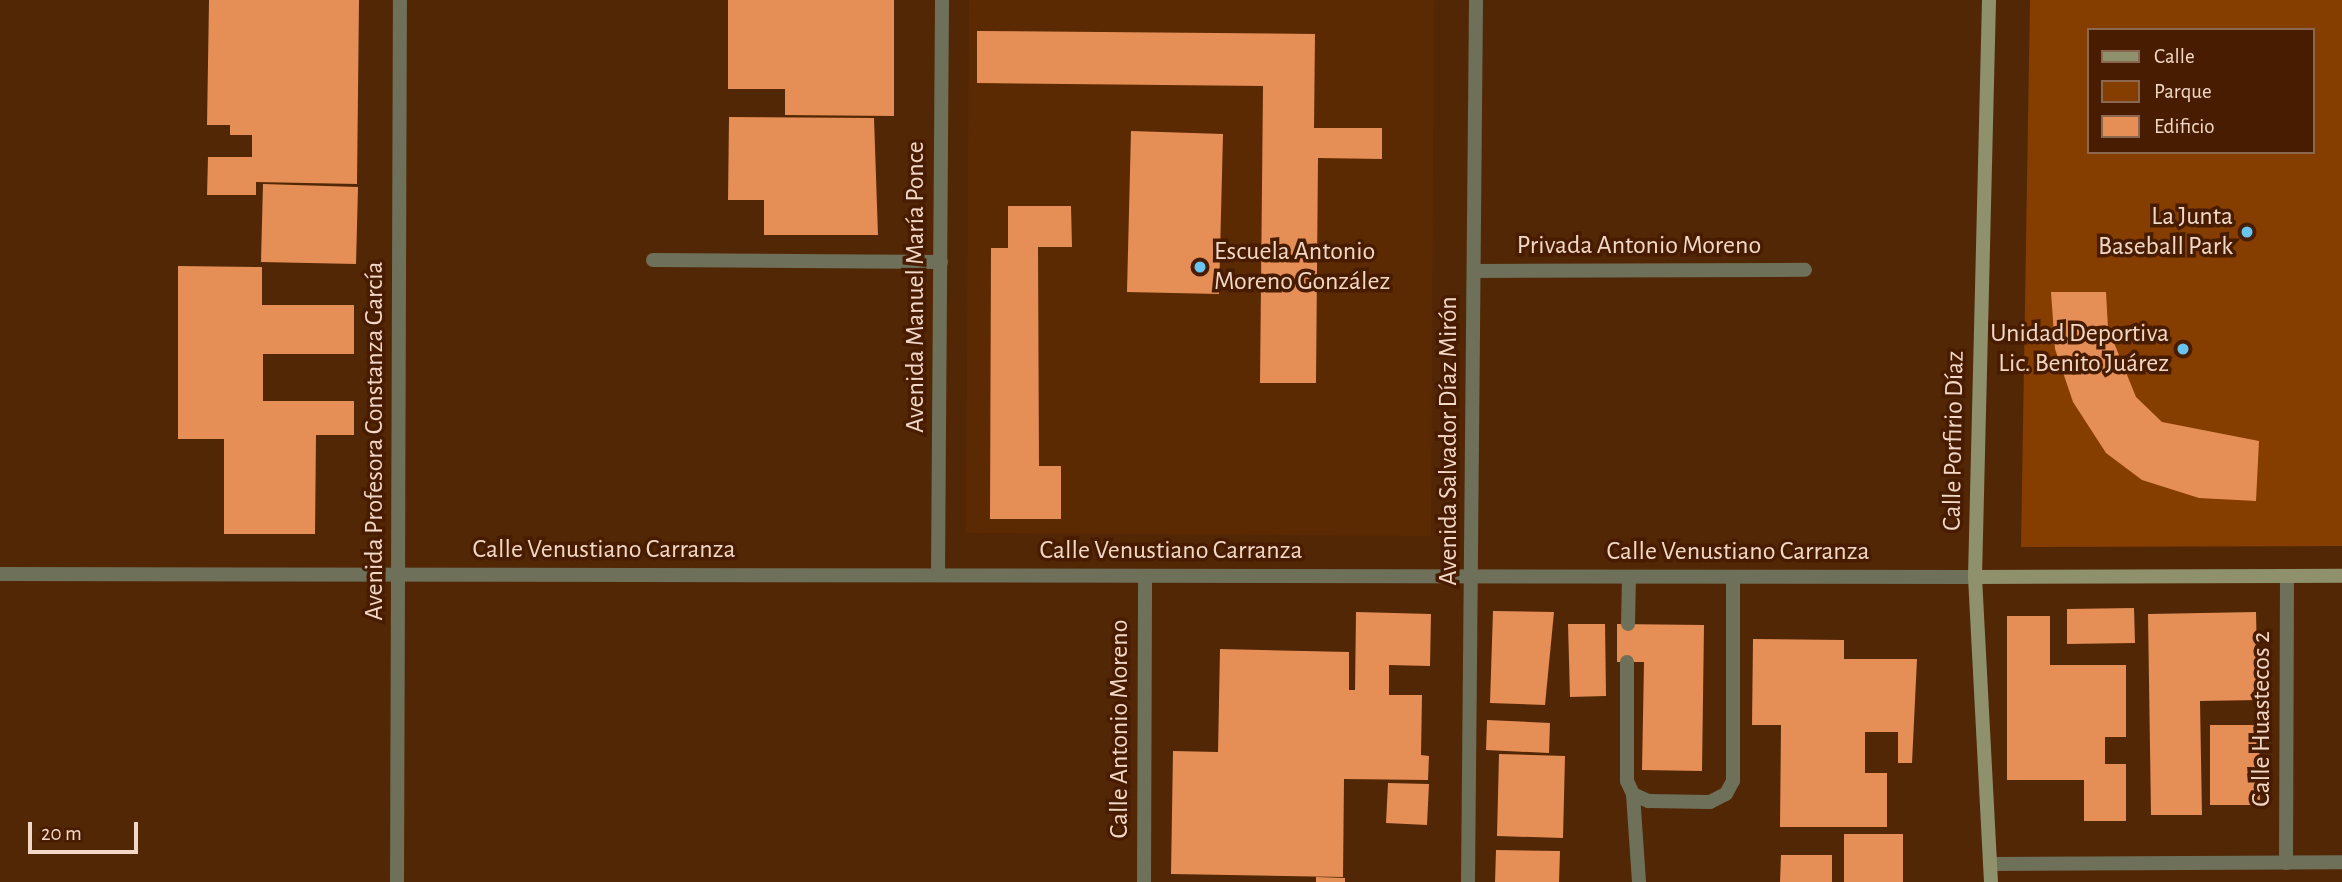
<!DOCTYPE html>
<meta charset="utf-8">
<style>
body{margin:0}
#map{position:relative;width:2342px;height:882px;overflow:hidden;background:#522706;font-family:"Alegreya Sans",sans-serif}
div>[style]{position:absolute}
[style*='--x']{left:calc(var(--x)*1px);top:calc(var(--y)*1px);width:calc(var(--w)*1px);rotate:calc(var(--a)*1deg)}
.built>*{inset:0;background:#5c2a02}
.green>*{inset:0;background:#853e00}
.building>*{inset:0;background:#e58e56}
.lane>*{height:14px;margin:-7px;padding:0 7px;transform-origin:7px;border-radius:7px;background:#6e7059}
.street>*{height:14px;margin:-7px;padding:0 7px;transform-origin:7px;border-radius:7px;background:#6e7059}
.secondary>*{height:14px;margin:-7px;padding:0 7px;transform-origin:7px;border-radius:7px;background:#8e916c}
.dots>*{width:19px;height:19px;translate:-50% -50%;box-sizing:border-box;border:4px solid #471c00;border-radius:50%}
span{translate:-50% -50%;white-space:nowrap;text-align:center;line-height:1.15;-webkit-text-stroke:7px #471c00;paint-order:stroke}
.poi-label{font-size:26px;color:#f3d7c7}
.right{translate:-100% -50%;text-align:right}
.left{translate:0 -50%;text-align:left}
.street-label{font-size:26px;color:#f3d7c7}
.legend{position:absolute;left:2087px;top:28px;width:228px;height:126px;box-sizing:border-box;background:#471c00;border:2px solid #8c6750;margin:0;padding:9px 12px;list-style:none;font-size:21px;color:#f3d7c7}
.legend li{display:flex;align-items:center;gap:14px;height:35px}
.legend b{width:35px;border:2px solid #8c6750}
.scale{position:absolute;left:28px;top:822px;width:110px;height:32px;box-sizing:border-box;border:4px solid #f3d7c7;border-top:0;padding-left:9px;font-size:21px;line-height:24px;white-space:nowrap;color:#f3d7c7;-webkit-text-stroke:5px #471c00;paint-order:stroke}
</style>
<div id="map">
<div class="built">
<i style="clip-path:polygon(969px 0,1434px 0,1431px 536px,966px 533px)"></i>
</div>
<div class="green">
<i style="clip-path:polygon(evenodd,2030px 0,2342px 0,2342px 546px,2021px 547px,2030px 0,2088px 30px,2312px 30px,2312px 152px,2088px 152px,2088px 30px)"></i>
</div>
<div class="building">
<i style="clip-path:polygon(209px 0,359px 0,357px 184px,256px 182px,256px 195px,207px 195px,208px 157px,252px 157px,252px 135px,230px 135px,230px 125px,207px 125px)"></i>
<i style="clip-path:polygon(728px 0,894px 0,894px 116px,785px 115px,785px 89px,728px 89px)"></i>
<i style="clip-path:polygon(977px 31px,1315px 34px,1314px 128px,1382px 128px,1382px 159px,1318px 158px,1316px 383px,1260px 383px,1263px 86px,977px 83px)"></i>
<i style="clip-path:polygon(729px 117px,874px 118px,878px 235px,764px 235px,764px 200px,728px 200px)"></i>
<i style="clip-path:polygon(1131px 131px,1223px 134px,1219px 294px,1127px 292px)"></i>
<i style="clip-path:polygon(263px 184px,358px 187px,356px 264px,261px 262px)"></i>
<i style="clip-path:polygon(1008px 206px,1071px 206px,1072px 247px,1038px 247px,1039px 466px,1061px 466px,1061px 519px,990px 519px,991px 248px,1008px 248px)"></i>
<i style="clip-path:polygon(178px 266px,262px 267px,262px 305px,354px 305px,354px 354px,263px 354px,263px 401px,354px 401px,354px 435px,316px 435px,315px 534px,224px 534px,224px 439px,178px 439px)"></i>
<i style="clip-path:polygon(2051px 292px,2106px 292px,2108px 328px,2136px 397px,2162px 422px,2259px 441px,2256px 501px,2199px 498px,2142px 480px,2106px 453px,2073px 402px,2055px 349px)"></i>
<i style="clip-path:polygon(2134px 608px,2135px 643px,2067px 644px,2067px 609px)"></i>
<i style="clip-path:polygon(1493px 611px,1554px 612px,1545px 705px,1490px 703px)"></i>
<i style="clip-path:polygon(1356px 612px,1431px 614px,1430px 666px,1389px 665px,1389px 695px,1422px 695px,1421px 755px,1429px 756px,1428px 780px,1344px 779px,1343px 877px,1171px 874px,1173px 751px,1218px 752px,1220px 649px,1349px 652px,1349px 690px,1355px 690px)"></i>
<i style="clip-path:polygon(2256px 612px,2258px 700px,2200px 701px,2202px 815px,2151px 815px,2148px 614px)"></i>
<i style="clip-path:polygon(2007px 616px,2050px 616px,2050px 665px,2126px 665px,2126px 737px,2105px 737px,2105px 764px,2126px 764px,2126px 821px,2084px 821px,2084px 780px,2007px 780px)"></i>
<i style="clip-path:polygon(1568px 624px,1605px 624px,1606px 696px,1570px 697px)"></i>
<i style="clip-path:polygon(1617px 624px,1704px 625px,1702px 771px,1642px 770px,1644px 662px,1617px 662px)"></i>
<i style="clip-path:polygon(1753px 639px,1844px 640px,1844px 659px,1917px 659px,1912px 763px,1898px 763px,1898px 732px,1865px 732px,1865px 773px,1887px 773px,1887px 827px,1780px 827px,1781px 725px,1752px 725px)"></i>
<i style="clip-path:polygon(1487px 720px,1550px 723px,1549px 753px,1486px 750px)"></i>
<i style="clip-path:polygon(2210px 725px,2259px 725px,2260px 805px,2210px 805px)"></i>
<i style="clip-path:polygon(1499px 754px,1565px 756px,1563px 838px,1497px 836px)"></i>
<i style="clip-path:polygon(1388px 783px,1429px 784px,1427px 825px,1386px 823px)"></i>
<i style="clip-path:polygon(1844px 834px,1903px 834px,1903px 882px,1844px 882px)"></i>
<i style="clip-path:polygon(1496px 850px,1560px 851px,1559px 882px,1495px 882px)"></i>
<i style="clip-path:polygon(1781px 855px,1832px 855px,1832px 882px,1780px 882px)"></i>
<i style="clip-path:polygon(1316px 877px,1345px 878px,1345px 882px,1316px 882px)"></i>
</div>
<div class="lane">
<i style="--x:1628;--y:624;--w:47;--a:-88.8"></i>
<i style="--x:1627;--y:662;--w:119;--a:90"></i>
<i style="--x:1627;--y:781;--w:14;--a:65"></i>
<i style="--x:1633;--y:794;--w:17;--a:25"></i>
<i style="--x:1648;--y:801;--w:62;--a:0.9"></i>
<i style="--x:1710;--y:802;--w:18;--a:-27"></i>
<i style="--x:1726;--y:794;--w:15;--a:-62"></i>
<i style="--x:1733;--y:781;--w:204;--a:-90"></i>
<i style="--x:1633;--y:794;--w:88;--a:86.1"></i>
</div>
<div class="street">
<i style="--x:653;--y:260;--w:288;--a:0.4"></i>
<i style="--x:1474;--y:271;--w:331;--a:-0.2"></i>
<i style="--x:0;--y:574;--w:1975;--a:0.09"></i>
<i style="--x:938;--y:575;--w:575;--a:-89.6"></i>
<i style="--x:2286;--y:863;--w:287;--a:-89.8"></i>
<i style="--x:1991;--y:864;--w:351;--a:-0.3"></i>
<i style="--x:397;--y:882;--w:882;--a:-89.81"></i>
<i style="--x:1144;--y:882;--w:306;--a:-89.8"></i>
<i style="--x:1468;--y:882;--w:882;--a:-89.48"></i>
</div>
<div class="secondary">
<i style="--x:1989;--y:0;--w:577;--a:91.39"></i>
<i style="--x:1975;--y:577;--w:305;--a:87"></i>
<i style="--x:1975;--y:577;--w:367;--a:-0.2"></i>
</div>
<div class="dots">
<i style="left:2247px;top:232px;background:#69c4f1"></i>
<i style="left:1200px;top:267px;background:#69c4f1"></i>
<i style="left:2183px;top:349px;background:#69c4f1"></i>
</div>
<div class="poi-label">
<span class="right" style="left:2233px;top:232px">La Junta<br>Baseball Park</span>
<span class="left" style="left:1214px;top:267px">Escuela Antonio<br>Moreno González</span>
<span class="right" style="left:2169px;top:349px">Unidad Deportiva<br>Lic. Benito Juárez</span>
</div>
<div class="street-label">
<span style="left:1639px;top:246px">Privada Antonio Moreno</span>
<span style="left:916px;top:287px;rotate:-90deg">Avenida Manuel María Ponce</span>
<span style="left:375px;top:441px;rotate:-90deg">Avenida Profesora Constanza García</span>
<span style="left:1449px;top:441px;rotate:-90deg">Avenida Salvador Díaz Mirón</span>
<span style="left:1954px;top:441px;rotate:-89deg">Calle Porfirio Díaz</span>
<span style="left:604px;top:550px">Calle Venustiano Carranza</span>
<span style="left:1171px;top:551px">Calle Venustiano Carranza</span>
<span style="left:1738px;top:552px">Calle Venustiano Carranza</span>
<span style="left:2262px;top:719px;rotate:-90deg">Calle Huastecos 2</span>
<span style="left:1120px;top:729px;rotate:-90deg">Calle Antonio Moreno</span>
</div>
<ul class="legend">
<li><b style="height:9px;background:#8e916c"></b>Calle</li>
<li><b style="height:19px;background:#853e00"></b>Parque</li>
<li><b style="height:19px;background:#e58e56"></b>Edificio</li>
</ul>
<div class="scale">20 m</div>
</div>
